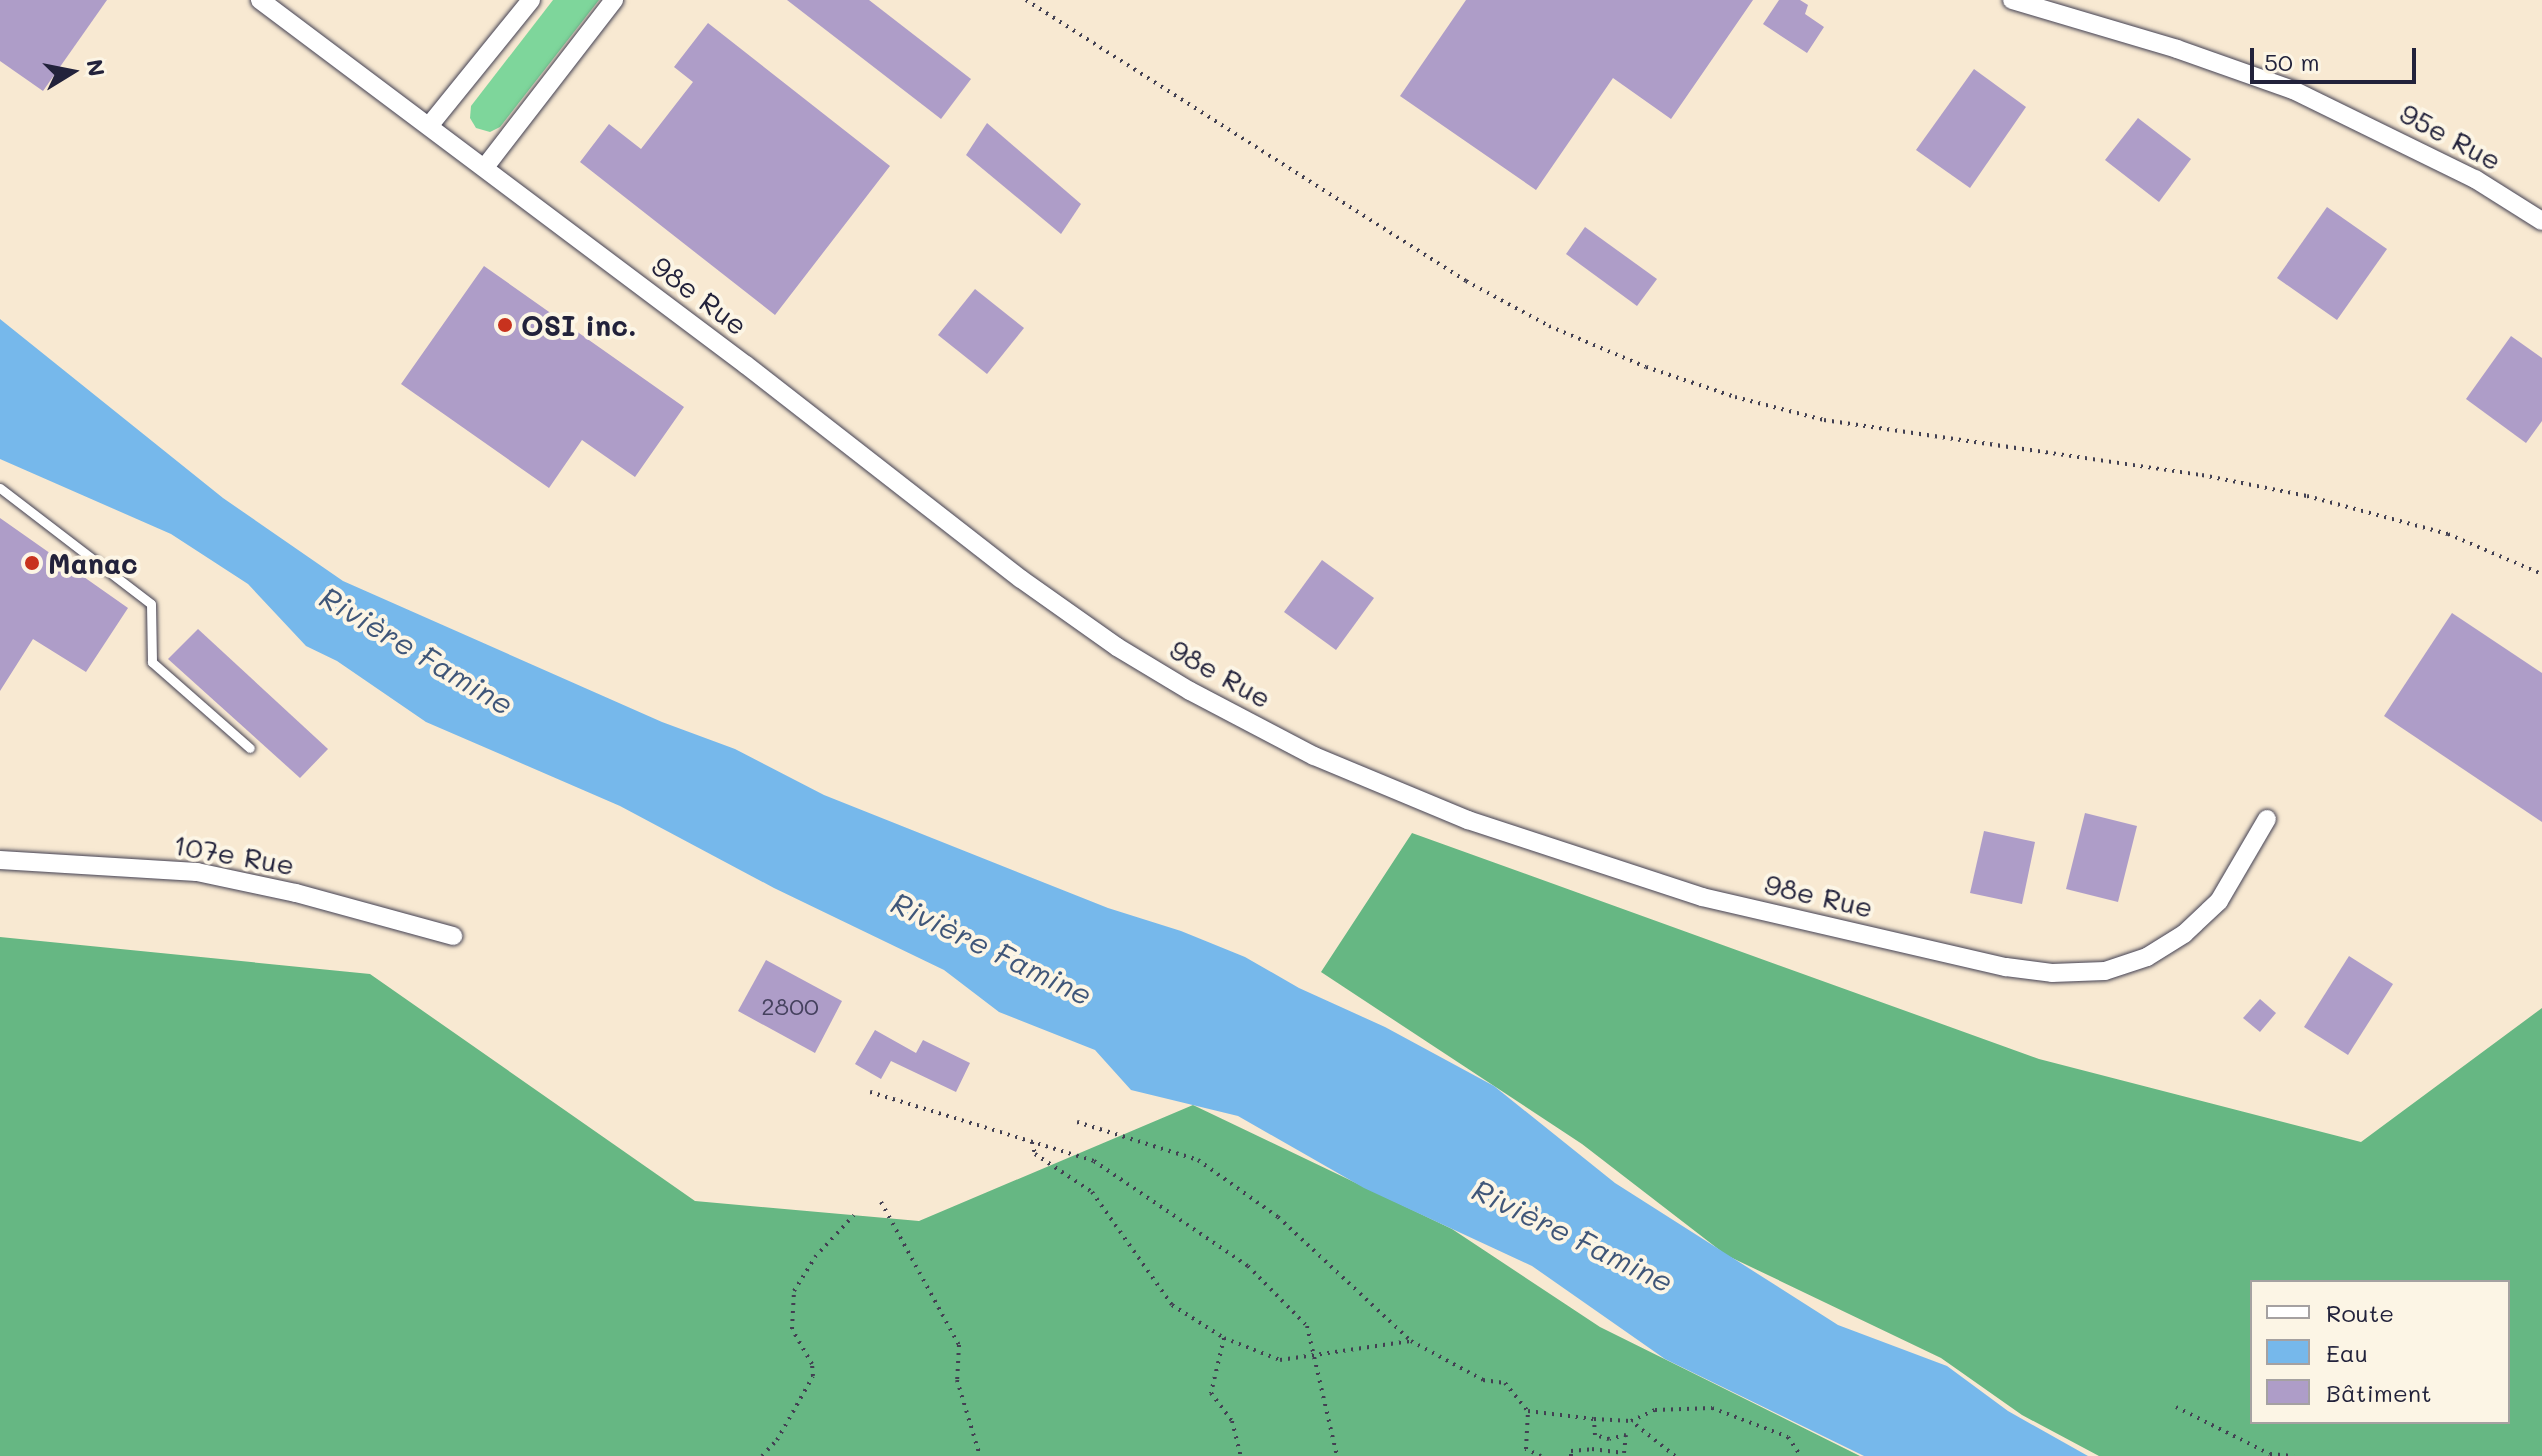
<!DOCTYPE html>
<meta charset="utf-8">
<style>
body{margin:0}
#map{position:relative;width:2542px;height:1456px;overflow:hidden;background:#f8e9d2;font-family:Mali,sans-serif}
div>[style]{position:absolute}
[style*='--x']{left:calc(var(--x)*1px);top:calc(var(--y)*1px);width:calc(var(--w)*1px);rotate:calc(var(--a)*1deg)}
.green>*{inset:0;background:#7ed69b}
.forest>*{inset:0;background:#66b783}
.water>*{inset:0;background:#76b8eb}
.building>*{inset:0;background:#ae9dc8}
.path>*{height:4px;margin-top:-2px;transform-origin:0;background:repeating-linear-gradient(90deg,#424052 0 2px,transparent 0 8px)}
.roads{filter:drop-shadow(0 0 2px #424052) drop-shadow(0 0 2px #424052)}
.lane>*{height:9px;margin:-4.5px;padding:0 4.5px;transform-origin:4.5px;border-radius:4.5px;background:#fff}
.street>*{height:18px;margin:-9px;padding:0 9px;transform-origin:9px;border-radius:9px;background:#fff}
.dots>*{width:22px;height:22px;translate:-50% -50%;box-sizing:border-box;border:4px solid #fcf5e5;border-radius:50%}
span{translate:-50% -50%;white-space:nowrap;text-align:center;line-height:1.15;-webkit-text-stroke:8px #fcf5e5;paint-order:stroke}
.number-label{font-size:24px;color:#45415e}
.number-label span{-webkit-text-stroke-width:0}
.street-label{font-size:28px;color:#22223b}
.poi-label{font-size:28px;color:#22223b;font-weight:700}
.left{translate:0 -50%;text-align:left}
.water-label{font-size:30px;color:#3f5679;font-style:italic}
.legend{position:absolute;left:2250px;top:1280px;width:260px;height:144px;box-sizing:border-box;background:#fcf5e5;border:2px solid #a5a1a1;margin:0;padding:10px 14px;list-style:none;font-size:24px;color:#22223b}
.legend li{display:flex;align-items:center;gap:16px;height:40px}
.legend b{width:40px;border:2px solid #a5a1a1}
.north{position:absolute;left:32px;top:32px;width:80px;height:80px;-webkit-text-stroke:6px #fcf5e5;paint-order:stroke;rotate:80deg;font-size:22px;font-weight:700;line-height:32px;text-align:center;color:#22223b}
.north::after{content:'';display:block;margin:auto;width:28px;height:36px;background:#22223b;clip-path:polygon(50% 0,100% 100%,50% 72%,0 100%)}
.scale{position:absolute;left:2250px;top:48px;width:166px;height:36px;box-sizing:border-box;border:4px solid #22223b;border-top:0;padding-left:10px;font-size:24px;line-height:28px;white-space:nowrap;color:#22223b;-webkit-text-stroke:6px #fcf5e5;paint-order:stroke}
</style>
<div id="map">
<div class="green">
<i style="clip-path:polygon(553px 0,599px 0,500px 127px,490px 132px,476px 128px,470px 118px,471px 106px)"></i>
</div>
<div class="forest">
<i style="clip-path:polygon(evenodd,1412px 833px,2039px 1059px,2361px 1142px,2542px 1008px,2542px 1456px,2099px 1456px,2022px 1415px,1941px 1358px,1726px 1255px,1582px 1144px,1321px 972px,1412px 833px,2252px 1282px,2508px 1282px,2508px 1422px,2252px 1422px,2252px 1282px)"></i>
<i style="clip-path:polygon(0 937px,370px 974px,695px 1201px,919px 1221px,1193px 1105px,1452px 1229px,1600px 1327px,1860px 1456px,0 1456px)"></i>
</div>
<div class="water">
<i style="clip-path:polygon(0 319px,223px 498px,343px 581px,662px 722px,735px 749px,824px 795px,1108px 908px,1181px 931px,1245px 957px,1299px 988px,1385px 1027px,1494px 1086px,1615px 1183px,1838px 1325px,1947px 1366px,2008px 1411px,2088px 1456px,1864px 1456px,1665px 1359px,1532px 1266px,1364px 1188px,1238px 1116px,1131px 1090px,1095px 1050px,999px 1012px,944px 970px,774px 888px,620px 806px,426px 722px,337px 661px,306px 646px,248px 584px,171px 534px,0 459px)"></i>
</div>
<div class="building">
<i style="clip-path:polygon(0 0,107px 0,43px 91px,0 61px)"></i>
<i style="clip-path:polygon(787px 0,869px 0,971px 79px,941px 119px)"></i>
<i style="clip-path:polygon(1466px 0,1753px 0,1671px 119px,1613px 78px,1536px 190px,1400px 96px)"></i>
<i style="clip-path:polygon(1779px 0,1800px 0,1808px 5px,1805px 14px,1824px 27px,1807px 53px,1763px 24px)"></i>
<i style="clip-path:polygon(708px 23px,890px 166px,775px 315px,580px 162px,609px 124px,641px 149px,693px 82px,674px 67px)"></i>
<i style="clip-path:polygon(1974px 69px,2026px 107px,1970px 188px,1916px 150px)"></i>
<i style="clip-path:polygon(2138px 118px,2191px 159px,2159px 202px,2105px 160px)"></i>
<i style="clip-path:polygon(987px 123px,1081px 204px,1061px 234px,966px 155px)"></i>
<i style="clip-path:polygon(2327px 207px,2387px 249px,2337px 320px,2277px 278px)"></i>
<i style="clip-path:polygon(1585px 227px,1657px 279px,1637px 306px,1566px 254px)"></i>
<i style="clip-path:polygon(484px 266px,684px 407px,635px 477px,582px 440px,549px 488px,401px 384px)"></i>
<i style="clip-path:polygon(975px 289px,1024px 328px,987px 374px,938px 335px)"></i>
<i style="clip-path:polygon(2511px 336px,2542px 358px,2542px 421px,2526px 443px,2466px 399px)"></i>
<i style="clip-path:polygon(0 518px,128px 608px,86px 672px,33px 639px,0 691px)"></i>
<i style="clip-path:polygon(1322px 560px,1374px 598px,1336px 650px,1284px 612px)"></i>
<i style="clip-path:polygon(2452px 613px,2542px 673px,2542px 822px,2384px 716px)"></i>
<i style="clip-path:polygon(198px 629px,328px 749px,300px 778px,168px 659px)"></i>
<i style="clip-path:polygon(2085px 813px,2137px 826px,2118px 902px,2066px 889px)"></i>
<i style="clip-path:polygon(1984px 831px,2035px 842px,2022px 904px,1970px 893px)"></i>
<i style="clip-path:polygon(2349px 956px,2393px 984px,2348px 1055px,2304px 1027px)"></i>
<i style="clip-path:polygon(766px 960px,842px 1001px,815px 1053px,738px 1011px)"></i>
<i style="clip-path:polygon(2260px 999px,2276px 1013px,2260px 1032px,2243px 1018px)"></i>
<i style="clip-path:polygon(875px 1030px,916px 1053px,923px 1040px,970px 1063px,956px 1092px,891px 1061px,881px 1079px,855px 1064px)"></i>
</div>
<div class="path">
<i style="--x:1026;--y:0;--w:522;--a:32.56"></i>
<i style="--x:1466;--y:281;--w:94;--a:28.5"></i>
<i style="--x:1549;--y:326;--w:105;--a:22.9"></i>
<i style="--x:1646;--y:367;--w:94;--a:18.6"></i>
<i style="--x:1735;--y:397;--w:92;--a:14.5"></i>
<i style="--x:1824;--y:420;--w:382;--a:8.3"></i>
<i style="--x:2202;--y:475;--w:107;--a:11.3"></i>
<i style="--x:2307;--y:496;--w:146;--a:15.1"></i>
<i style="--x:2448;--y:534;--w:102;--a:23.1"></i>
<i style="--x:870;--y:1092;--w:234;--a:17.1"></i>
<i style="--x:1094;--y:1161;--w:186;--a:34.3"></i>
<i style="--x:1248;--y:1266;--w:84;--a:45.5"></i>
<i style="--x:1307;--y:1326;--w:133;--a:77"></i>
<i style="--x:1077;--y:1122;--w:127;--a:17.4"></i>
<i style="--x:1198;--y:1160;--w:98;--a:35.5"></i>
<i style="--x:1278;--y:1217;--w:182;--a:43"></i>
<i style="--x:1032;--y:1142;--w:12;--a:76"></i>
<i style="--x:1035;--y:1154;--w:69;--a:33.7"></i>
<i style="--x:1092;--y:1192;--w:138;--a:54.7"></i>
<i style="--x:1172;--y:1305;--w:62;--a:32.4"></i>
<i style="--x:1224;--y:1338;--w:60;--a:21.4"></i>
<i style="--x:1280;--y:1360;--w:132;--a:-8.3"></i>
<i style="--x:1411;--y:1341;--w:82;--a:28.4"></i>
<i style="--x:1483;--y:1380;--w:22;--a:8"></i>
<i style="--x:1505;--y:1383;--w:36;--a:51"></i>
<i style="--x:881;--y:1202;--w:163;--a:61.4"></i>
<i style="--x:959;--y:1345;--w:35;--a:93"></i>
<i style="--x:957;--y:1380;--w:79;--a:73.2"></i>
<i style="--x:1224;--y:1338;--w:57;--a:103.3"></i>
<i style="--x:1211;--y:1393;--w:35;--a:53"></i>
<i style="--x:1232;--y:1421;--w:36;--a:76"></i>
<i style="--x:2176;--y:1407;--w:105;--a:26.6"></i>
<i style="--x:2270;--y:1454;--w:24;--a:5"></i>
<i style="--x:762;--y:1456;--w:22;--a:-47"></i>
<i style="--x:777;--y:1440;--w:73;--a:-60.6"></i>
<i style="--x:813;--y:1376;--w:12;--a:-95"></i>
<i style="--x:812;--y:1364;--w:40;--a:-119.7"></i>
<i style="--x:792;--y:1329;--w:38;--a:-87"></i>
<i style="--x:794;--y:1291;--w:40;--a:-58"></i>
<i style="--x:815;--y:1257;--w:57;--a:-47.1"></i>
<i style="--x:1541;--y:1456;--w:17;--a:-155"></i>
<i style="--x:1526;--y:1449;--w:38;--a:-87"></i>
<i style="--x:1528;--y:1411;--w:66;--a:6.9"></i>
<i style="--x:1571;--y:1456;--w:5;--a:-90"></i>
<i style="--x:1571;--y:1451;--w:21;--a:-5"></i>
<i style="--x:1592;--y:1449;--w:32;--a:7"></i>
<i style="--x:1624;--y:1453;--w:18;--a:-84"></i>
<i style="--x:1626;--y:1435;--w:17;--a:167"></i>
<i style="--x:1609;--y:1439;--w:15;--a:-164"></i>
<i style="--x:1595;--y:1435;--w:16;--a:-94"></i>
<i style="--x:1594;--y:1419;--w:37;--a:3"></i>
<i style="--x:1675;--y:1456;--w:56;--a:-141.5"></i>
<i style="--x:1631;--y:1421;--w:26;--a:-25"></i>
<i style="--x:1655;--y:1410;--w:57;--a:-2"></i>
<i style="--x:1712;--y:1408;--w:81;--a:20.9"></i>
<i style="--x:1788;--y:1437;--w:23;--a:56"></i>
</div>
<div class="roads">
<div class="lane">
<i style="--x:0;--y:488;--w:190;--a:37.5"></i>
<i style="--x:151;--y:604;--w:58;--a:89"></i>
<i style="--x:152;--y:662;--w:130;--a:41.3"></i>
</div>
<div class="street">
<i style="--x:260;--y:0;--w:608;--a:36.91"></i>
<i style="--x:746;--y:365;--w:348;--a:37.9"></i>
<i style="--x:1021;--y:579;--w:118;--a:35.3"></i>
<i style="--x:1117;--y:647;--w:85;--a:31.1"></i>
<i style="--x:1190;--y:691;--w:140;--a:27.7"></i>
<i style="--x:1314;--y:756;--w:167;--a:22.6"></i>
<i style="--x:1468;--y:820;--w:246;--a:18.2"></i>
<i style="--x:1702;--y:897;--w:312;--a:13"></i>
<i style="--x:2006;--y:967;--w:46;--a:7.4"></i>
<i style="--x:2052;--y:973;--w:53;--a:-2.2"></i>
<i style="--x:2105;--y:971;--w:44;--a:-18.4"></i>
<i style="--x:2147;--y:957;--w:44;--a:-31.9"></i>
<i style="--x:2184;--y:934;--w:48;--a:-43.3"></i>
<i style="--x:2219;--y:901;--w:95;--a:-59.7"></i>
<i style="--x:2012;--y:0;--w:172;--a:16.5"></i>
<i style="--x:2177;--y:49;--w:123;--a:19.5"></i>
<i style="--x:2293;--y:90;--w:203;--a:26.1"></i>
<i style="--x:2475;--y:179;--w:79;--a:32.1"></i>
<i style="--x:429;--y:126;--w:162;--a:-51"></i>
<i style="--x:485;--y:167;--w:211;--a:-52.3"></i>
<i style="--x:0;--y:860;--w:197;--a:3.5"></i>
<i style="--x:197;--y:872;--w:101;--a:12"></i>
<i style="--x:296;--y:893;--w:163;--a:15.3"></i>
</div>
</div>
<div class="dots">
<i style="left:505px;top:325px;background:#c8321e"></i>
<i style="left:32px;top:563px;background:#c8321e"></i>
</div>
<div class="number-label">
<span style="left:790px;top:1006px">2800</span>
</div>
<div class="street-label">
<span style="left:2451px;top:136px;rotate:28deg">95e Rue</span>
<span style="left:700px;top:295px;rotate:37deg">98e Rue</span>
<span style="left:1221px;top:673px;rotate:29deg">98e Rue</span>
<span style="left:234px;top:854px;rotate:10deg">107e Rue</span>
<span style="left:1819px;top:895px;rotate:13deg">98e Rue</span>
</div>
<div class="poi-label">
<span class="left" style="left:521px;top:325px">OSI inc.</span>
<span class="left" style="left:48px;top:563px">Manac</span>
</div>
<div class="water-label">
<span style="left:417px;top:650px;rotate:31deg">Rivière Famine</span>
<span style="left:992px;top:948px;rotate:26deg">Rivière Famine</span>
<span style="left:1573px;top:1235px;rotate:26deg">Rivière Famine</span>
</div>
<ul class="legend">
<li><b style="height:10px;background:#fff"></b>Route</li>
<li><b style="height:22px;background:#76b8eb"></b>Eau</li>
<li><b style="height:22px;background:#ae9dc8"></b>Bâtiment</li>
</ul>
<div class="north">N</div>
<div class="scale">50 m</div>
</div>
